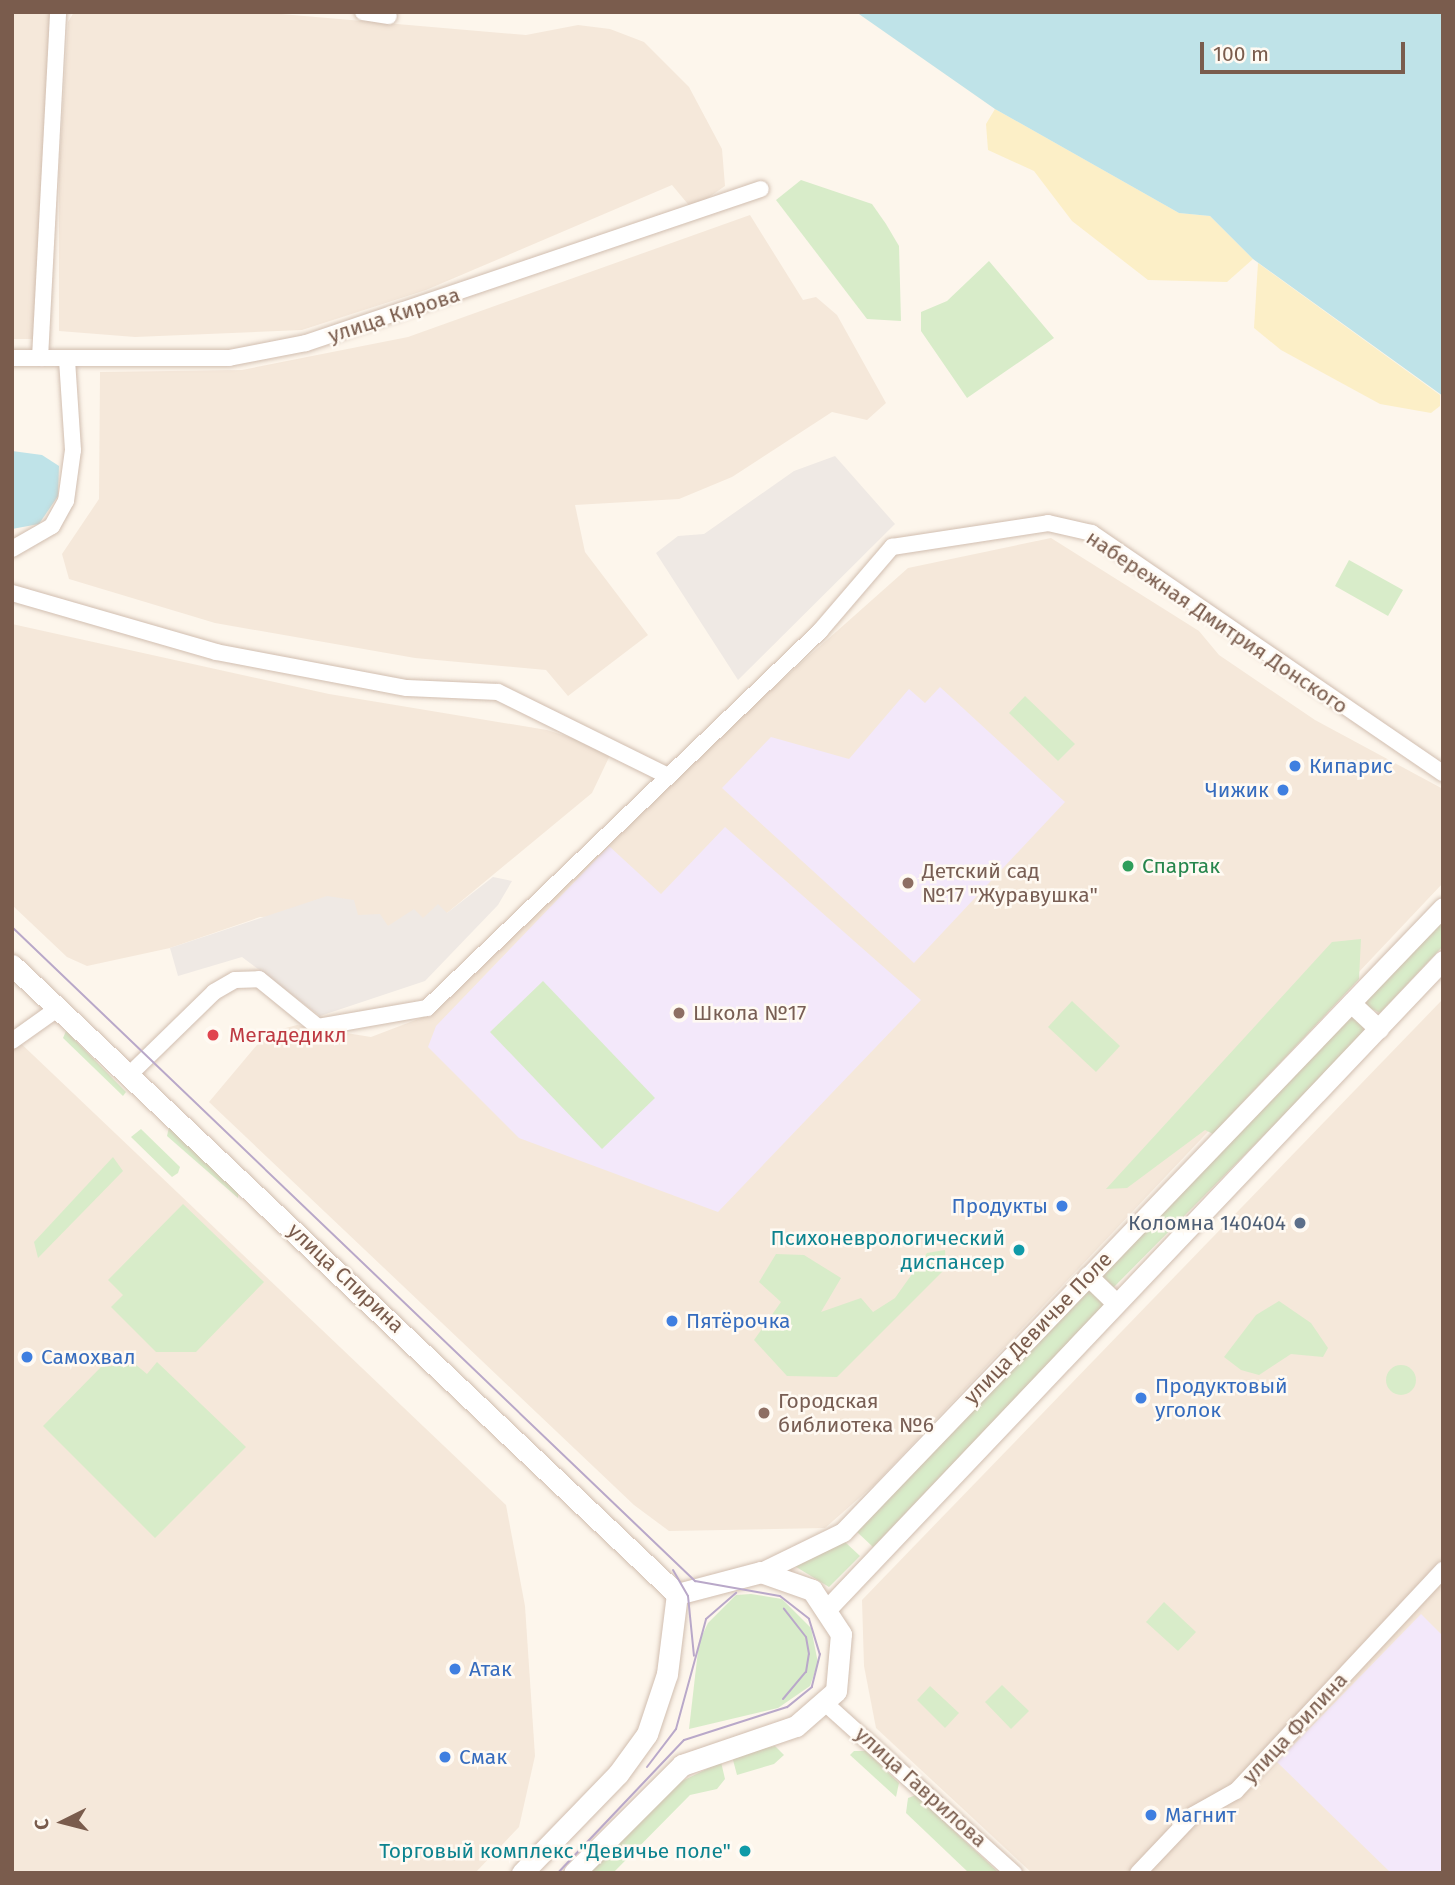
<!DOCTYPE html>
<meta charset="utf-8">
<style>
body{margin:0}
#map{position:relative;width:1455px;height:1885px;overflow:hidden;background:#fdf6ec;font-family:"Fira Sans",sans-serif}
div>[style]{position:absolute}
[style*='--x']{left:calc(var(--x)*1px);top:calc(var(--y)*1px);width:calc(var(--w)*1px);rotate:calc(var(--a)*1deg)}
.residential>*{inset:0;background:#f5e8da}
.industrial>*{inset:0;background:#efe9e4}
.education>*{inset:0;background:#f3e8fa}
.green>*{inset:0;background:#d8ecc9}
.round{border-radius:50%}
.sand>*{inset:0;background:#fcefc7}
.water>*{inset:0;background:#bfe3e8}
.roads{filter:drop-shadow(0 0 2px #d1beb0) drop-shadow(0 0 2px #d1beb0)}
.minor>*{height:16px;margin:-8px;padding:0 8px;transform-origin:8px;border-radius:8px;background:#fff}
.tertiary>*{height:19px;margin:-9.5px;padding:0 9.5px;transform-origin:9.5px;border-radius:9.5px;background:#fff}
.secondary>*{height:21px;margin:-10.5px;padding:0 10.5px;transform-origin:10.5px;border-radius:10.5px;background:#fff}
.tram>*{height:2px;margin:-1px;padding:0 1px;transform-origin:1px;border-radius:1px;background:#b9a8c9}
.dots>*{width:19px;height:19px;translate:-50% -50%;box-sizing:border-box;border:4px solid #fffaf3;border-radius:50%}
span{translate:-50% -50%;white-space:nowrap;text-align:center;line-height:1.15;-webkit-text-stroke:5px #fffaf3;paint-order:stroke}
.street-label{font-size:21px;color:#7a5c4d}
.shop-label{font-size:21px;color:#366cbe}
.left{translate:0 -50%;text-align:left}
.right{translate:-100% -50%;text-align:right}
.leisure-label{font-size:21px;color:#27864d}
.education-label{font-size:21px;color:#785e54}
.health-label{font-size:21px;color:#be3a42}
.service-label{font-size:21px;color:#4e5e75}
.culture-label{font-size:21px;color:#0d838f}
.frame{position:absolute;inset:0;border:14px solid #7a5c4d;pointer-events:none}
.north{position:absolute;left:28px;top:1787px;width:70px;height:70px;-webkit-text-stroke:5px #fffaf3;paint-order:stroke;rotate:264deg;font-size:19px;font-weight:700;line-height:28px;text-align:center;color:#7a5c4d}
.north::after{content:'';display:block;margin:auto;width:24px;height:32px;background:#7a5c4d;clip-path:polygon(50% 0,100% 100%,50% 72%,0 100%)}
.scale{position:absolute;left:1200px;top:42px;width:205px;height:32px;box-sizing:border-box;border:4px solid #7a5c4d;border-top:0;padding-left:9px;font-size:21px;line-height:24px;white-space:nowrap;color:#7a5c4d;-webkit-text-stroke:5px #fffaf3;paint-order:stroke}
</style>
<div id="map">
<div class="residential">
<i style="clip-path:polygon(12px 12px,54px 12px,37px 339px,12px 339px)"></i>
<i style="clip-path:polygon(74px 12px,258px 12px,526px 35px,578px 25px,610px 29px,644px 42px,689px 87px,722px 149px,725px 186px,692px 209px,672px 185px,426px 290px,302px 330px,135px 337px,59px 331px,59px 172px,68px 22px)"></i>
<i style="clip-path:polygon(750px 215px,803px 300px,816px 297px,837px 315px,886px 403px,867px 420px,832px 412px,732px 477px,679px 499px,575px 505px,585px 552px,648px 635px,568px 696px,546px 670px,415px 658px,215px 623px,69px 579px,62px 554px,99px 499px,100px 372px,242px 370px,408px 337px)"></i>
<i style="clip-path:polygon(1051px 538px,1199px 631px,1219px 655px,1315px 720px,1443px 789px,1443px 883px,875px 1484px,825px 1528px,669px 1531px,634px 1505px,209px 1102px,267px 1033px,297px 1025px,371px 1037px,434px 1013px,728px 728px,908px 568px)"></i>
<i style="clip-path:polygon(12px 624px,329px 694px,547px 730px,612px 751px,592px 793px,447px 913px,388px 926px,358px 915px,260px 917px,170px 948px,87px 966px,67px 957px,12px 905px)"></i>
<i style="clip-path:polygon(1443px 999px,1443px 1873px,1032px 1873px,876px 1728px,864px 1666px,862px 1600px)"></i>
<i style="clip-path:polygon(12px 1035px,506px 1505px,525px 1606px,535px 1756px,519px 1827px,475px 1873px,12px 1873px)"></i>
</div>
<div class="industrial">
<i style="clip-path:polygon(835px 456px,895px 524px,738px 680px,656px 553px,678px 536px,704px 534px,794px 471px)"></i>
<i style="clip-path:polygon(493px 877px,512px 881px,498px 905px,425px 981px,320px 1016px,242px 957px,178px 976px,170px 948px,327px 896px,354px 900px,358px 915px,380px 914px,388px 926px,414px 909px,423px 918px,438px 904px,447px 913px)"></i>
</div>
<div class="education">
<i style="clip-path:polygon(940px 687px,1065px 802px,914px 963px,722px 788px,771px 737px,849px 759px,909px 689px,925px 703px)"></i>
<i style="clip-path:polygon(725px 827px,921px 1000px,718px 1212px,519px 1138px,428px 1047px,436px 1026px,609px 846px,661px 894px)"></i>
<i style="clip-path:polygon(1421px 1614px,1443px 1636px,1443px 1873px,1391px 1873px,1277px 1762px)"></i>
</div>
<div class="green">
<i style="clip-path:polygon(801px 180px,872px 204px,886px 224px,899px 246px,901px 321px,867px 319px,776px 200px)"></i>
<i style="clip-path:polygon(989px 261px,1054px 338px,967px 398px,921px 331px,921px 312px,947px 301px)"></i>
<i style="clip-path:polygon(1349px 560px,1403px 590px,1388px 616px,1335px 586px)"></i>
<i style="clip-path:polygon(1025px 696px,1075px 744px,1058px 761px,1009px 713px)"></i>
<i style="clip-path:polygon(1443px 915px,1443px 946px,1380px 1013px,1362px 1004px)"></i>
<i style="clip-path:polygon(1361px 939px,1359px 979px,1213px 1134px,1205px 1130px,1127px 1188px,1106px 1189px,1332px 942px)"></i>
<i style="clip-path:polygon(543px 981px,655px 1098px,602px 1149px,490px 1032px)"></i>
<i style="clip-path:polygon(1072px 1001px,1120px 1046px,1096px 1072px,1048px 1027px)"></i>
<i style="clip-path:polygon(1351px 1015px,1369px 1029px,1111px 1290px,1100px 1277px)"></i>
<i style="clip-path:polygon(66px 1031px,126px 1092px,123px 1096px,63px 1038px)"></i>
<i style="clip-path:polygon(169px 1127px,238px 1192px,238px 1198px,167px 1136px)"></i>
<i style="clip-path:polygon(141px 1129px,180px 1167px,178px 1173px,172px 1177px,131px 1137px)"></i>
<i style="clip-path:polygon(113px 1157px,123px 1171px,38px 1258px,34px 1242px)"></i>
<i style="clip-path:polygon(183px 1204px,264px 1282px,196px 1352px,156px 1352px,111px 1307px,123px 1295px,108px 1280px)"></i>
<i style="clip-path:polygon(945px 1250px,946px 1268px,837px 1377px,787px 1376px,754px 1340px,781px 1302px,759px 1282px,776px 1254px,804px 1255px,841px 1278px,821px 1312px,861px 1298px,873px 1312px,895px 1298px,927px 1253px)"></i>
<i style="clip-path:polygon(1089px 1290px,1105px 1297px,1103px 1307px,873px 1547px,856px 1531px)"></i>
<i style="clip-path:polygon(1279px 1301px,1311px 1323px,1328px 1348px,1323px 1357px,1291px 1354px,1259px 1375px,1241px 1370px,1224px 1357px,1256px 1315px)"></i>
<i style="clip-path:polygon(157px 1362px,246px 1447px,155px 1538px,43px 1426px,101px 1367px,135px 1364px,147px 1374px)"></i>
<i class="round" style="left:1386px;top:1365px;width:30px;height:30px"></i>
<i style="clip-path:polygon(844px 1541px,860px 1556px,829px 1587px,793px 1565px)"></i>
<i style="clip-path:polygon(751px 1594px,782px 1599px,811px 1628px,818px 1663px,810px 1686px,778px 1708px,689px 1729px,699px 1642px,708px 1623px,736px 1595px)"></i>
<i style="clip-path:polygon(1164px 1602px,1196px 1632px,1178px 1651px,1146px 1622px)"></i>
<i style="clip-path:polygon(1002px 1685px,1029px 1711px,1011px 1729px,985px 1702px)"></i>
<i style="clip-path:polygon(930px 1686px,959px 1713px,945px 1728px,917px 1700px)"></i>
<i style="clip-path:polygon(775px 1746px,784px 1755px,774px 1764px,737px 1775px,733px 1760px,739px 1753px)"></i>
<i style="clip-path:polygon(854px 1751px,866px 1751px,899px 1783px,896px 1797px,850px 1755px)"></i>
<i style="clip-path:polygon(721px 1762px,725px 1779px,717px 1789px,690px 1795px,613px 1873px,589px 1873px,674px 1785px)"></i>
<i style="clip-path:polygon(916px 1795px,999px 1873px,969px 1873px,906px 1813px,908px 1798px)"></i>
</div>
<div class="sand">
<i style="clip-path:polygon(995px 109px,1179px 213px,1210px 216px,1253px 259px,1227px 282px,1148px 280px,1072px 221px,1034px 171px,988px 150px,986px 124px)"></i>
<i style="clip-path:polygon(1258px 263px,1440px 395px,1440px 406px,1431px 413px,1380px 404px,1281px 350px,1254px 328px)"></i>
</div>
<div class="water">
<i style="clip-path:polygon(856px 12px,1443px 12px,1443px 396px,1253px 259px,1210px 216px,1179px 213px,995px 109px)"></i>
<i style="clip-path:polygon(12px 451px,42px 455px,59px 466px,58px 496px,39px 524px,12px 529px)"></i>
</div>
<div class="roads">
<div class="minor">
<i style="--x:363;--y:12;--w:26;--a:9"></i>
<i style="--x:12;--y:358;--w:217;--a:0"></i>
<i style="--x:229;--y:358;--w:78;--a:-11"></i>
<i style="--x:306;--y:343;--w:480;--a:-18.7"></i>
<i style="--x:40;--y:358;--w:346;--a:-87"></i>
<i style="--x:12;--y:549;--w:46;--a:-29.9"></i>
<i style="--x:52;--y:526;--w:29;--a:-61"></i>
<i style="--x:66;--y:501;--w:51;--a:-82.2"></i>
<i style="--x:73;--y:450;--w:91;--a:-93.8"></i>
<i style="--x:12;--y:593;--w:212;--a:16.1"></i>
<i style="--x:216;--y:652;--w:194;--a:10.7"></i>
<i style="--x:407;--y:688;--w:91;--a:2.5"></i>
<i style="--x:498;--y:692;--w:190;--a:26.3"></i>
<i style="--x:12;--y:1041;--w:55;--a:-35.4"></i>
<i style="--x:128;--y:1076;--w:120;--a:-44.3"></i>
<i style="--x:214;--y:992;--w:24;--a:-30"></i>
<i style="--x:235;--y:980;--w:24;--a:-2"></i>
<i style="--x:259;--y:979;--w:76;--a:39.1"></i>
<i style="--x:318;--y:1027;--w:111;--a:-9.9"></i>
<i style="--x:427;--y:1008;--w:545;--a:-43.81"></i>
<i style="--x:820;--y:631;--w:111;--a:-49.4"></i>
<i style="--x:892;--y:547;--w:158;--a:-8.7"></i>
<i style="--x:1048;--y:523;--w:45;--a:12.8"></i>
<i style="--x:1092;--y:533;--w:425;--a:34.4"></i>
<i style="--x:826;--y:1704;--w:253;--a:42"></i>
<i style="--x:1138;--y:1873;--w:80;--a:-46.5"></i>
<i style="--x:1193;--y:1815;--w:49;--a:-29.2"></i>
<i style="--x:1236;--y:1791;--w:303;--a:-46.9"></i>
</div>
<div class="tertiary">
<i style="--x:1351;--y:1003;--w:38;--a:43"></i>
<i style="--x:1088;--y:1276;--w:37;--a:44"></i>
<i style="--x:761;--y:1572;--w:91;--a:-26"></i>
<i style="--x:843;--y:1532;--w:866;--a:-46.17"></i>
<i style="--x:827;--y:1609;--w:895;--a:-46.49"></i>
</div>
<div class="secondary">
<i style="--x:12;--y:965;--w:915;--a:43.41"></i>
<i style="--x:522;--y:1873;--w:138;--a:-45.9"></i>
<i style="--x:618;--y:1774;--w:49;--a:-54.1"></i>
<i style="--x:647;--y:1734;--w:63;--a:-71.6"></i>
<i style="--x:667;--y:1674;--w:81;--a:-82.9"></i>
<i style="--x:574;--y:1873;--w:153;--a:-45"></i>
<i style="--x:682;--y:1765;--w:120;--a:-18.9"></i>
<i style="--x:796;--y:1726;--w:53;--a:-41.2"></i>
<i style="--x:836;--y:1691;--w:57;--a:-85"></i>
<i style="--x:841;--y:1634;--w:53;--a:-123.4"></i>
<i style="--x:812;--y:1590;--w:54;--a:-160.6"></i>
<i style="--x:761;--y:1572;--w:87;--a:165.3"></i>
</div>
</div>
<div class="tram">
<i style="--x:12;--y:927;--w:946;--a:43.76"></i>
<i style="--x:695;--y:1581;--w:86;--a:10"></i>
<i style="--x:780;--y:1596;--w:37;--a:38"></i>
<i style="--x:809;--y:1619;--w:37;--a:73"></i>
<i style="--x:820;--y:1654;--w:34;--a:104"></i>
<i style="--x:812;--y:1687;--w:32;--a:141"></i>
<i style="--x:787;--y:1707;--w:108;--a:162.2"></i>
<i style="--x:684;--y:1740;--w:183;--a:133.5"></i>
<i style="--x:673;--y:1570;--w:30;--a:60"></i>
<i style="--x:688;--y:1596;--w:60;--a:84.3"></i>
<i style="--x:783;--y:1699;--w:35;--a:-50"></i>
<i style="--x:806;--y:1672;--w:18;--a:-81"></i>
<i style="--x:809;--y:1654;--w:17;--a:-100"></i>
<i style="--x:806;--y:1637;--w:36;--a:-128"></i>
<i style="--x:647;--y:1767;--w:48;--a:-52.7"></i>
<i style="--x:676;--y:1729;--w:114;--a:-74.7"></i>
<i style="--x:706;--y:1619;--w:40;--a:-41"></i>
</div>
<div class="dots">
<i style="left:1295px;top:766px;background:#3f7fe0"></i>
<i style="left:1283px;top:790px;background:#3f7fe0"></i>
<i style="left:1128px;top:866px;background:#2e9e5b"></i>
<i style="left:908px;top:883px;background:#8d6e63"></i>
<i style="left:679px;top:1013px;background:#8d6e63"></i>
<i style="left:213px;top:1035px;background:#e0444e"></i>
<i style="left:1062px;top:1206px;background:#3f7fe0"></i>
<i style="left:1300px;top:1223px;background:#5c6f8a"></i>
<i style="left:1019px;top:1250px;background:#0f9aa8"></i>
<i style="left:672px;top:1321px;background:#3f7fe0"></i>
<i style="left:27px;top:1357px;background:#3f7fe0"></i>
<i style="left:1141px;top:1398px;background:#3f7fe0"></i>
<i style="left:764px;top:1413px;background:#8d6e63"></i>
<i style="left:455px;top:1669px;background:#3f7fe0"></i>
<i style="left:445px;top:1757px;background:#3f7fe0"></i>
<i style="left:1151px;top:1815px;background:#3f7fe0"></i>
<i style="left:745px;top:1851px;background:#0f9aa8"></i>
</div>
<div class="street-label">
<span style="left:394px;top:315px;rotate:-18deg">улица Кирова</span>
<span style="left:1217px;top:622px;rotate:34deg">набережная Дмитрия Донского</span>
<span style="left:346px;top:1278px;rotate:43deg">улица Спирина</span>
<span style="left:1038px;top:1328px;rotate:-46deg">улица Девичье Поле</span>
<span style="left:1295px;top:1728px;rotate:-47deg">улица Филина</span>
<span style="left:921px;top:1787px;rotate:42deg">улица Гаврилова</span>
</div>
<div class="shop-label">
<span class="left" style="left:1309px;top:766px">Кипарис</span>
<span class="right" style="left:1269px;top:790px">Чижик</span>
<span class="right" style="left:1048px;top:1206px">Продукты</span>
<span class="left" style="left:686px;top:1321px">Пятёрочка</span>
<span class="left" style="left:41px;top:1357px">Самохвал</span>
<span class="left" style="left:1155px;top:1398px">Продуктовый<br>уголок</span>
<span class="left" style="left:469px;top:1669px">Атак</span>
<span class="left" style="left:459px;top:1757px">Смак</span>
<span class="left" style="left:1165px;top:1815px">Магнит</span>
</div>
<div class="leisure-label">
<span class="left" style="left:1142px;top:866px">Спартак</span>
</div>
<div class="education-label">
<span class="left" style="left:922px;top:883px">Детский сад<br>№17 "Журавушка"</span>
<span class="left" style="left:693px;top:1013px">Школа №17</span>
<span class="left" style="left:778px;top:1413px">Городская<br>библиотека №6</span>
</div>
<div class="health-label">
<span class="left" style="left:229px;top:1035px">Мегадедикл</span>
</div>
<div class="service-label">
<span class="right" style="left:1286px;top:1223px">Коломна 140404</span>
</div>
<div class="culture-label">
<span class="right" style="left:1005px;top:1250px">Психоневрологический<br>диспансер</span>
<span class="right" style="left:731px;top:1851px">Торговый комплекс "Девичье поле"</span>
</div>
<div class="frame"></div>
<div class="north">С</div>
<div class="scale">100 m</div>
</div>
